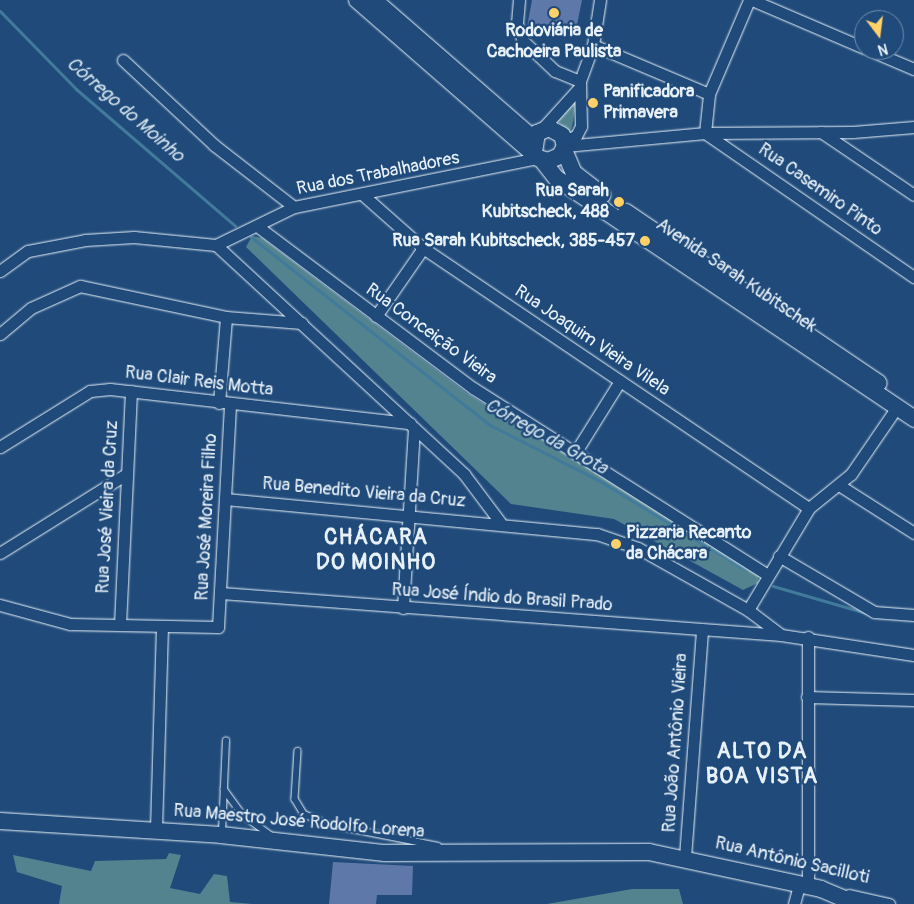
<!DOCTYPE html>
<meta charset="utf-8">
<style>
body{margin:0}
#map{position:relative;width:914px;height:904px;overflow:hidden;background:#1f4a7a;font-family:Pangolin,sans-serif}
div>[style]{position:absolute}
[style*='--x']{left:calc(var(--x)*1px);top:calc(var(--y)*1px);width:calc(var(--w)*1px);rotate:calc(var(--a)*1deg)}
.green>*{inset:0;background:#52838f}
.stream>*{height:3px;margin:-1.5px;padding:0 1.5px;transform-origin:1.5px;border-radius:1.5px;background:#427a9c}
.building>*{inset:0;background:#5e78a9}
.roads{filter:drop-shadow(0 0 1px #e8f1f8) drop-shadow(0 0 1px #e8f1f8)}
.lane>*{height:5.5px;margin:-2.75px;padding:0 2.75px;transform-origin:2.75px;border-radius:2.75px;background:#1f4a7a}
.street>*{height:11px;margin:-5.5px;padding:0 5.5px;transform-origin:5.5px;border-radius:5.5px;background:#1f4a7a}
.secondary>*{height:16px;margin:-8px;padding:0 8px;transform-origin:8px;border-radius:8px;background:#1f4a7a}
.dots>*{width:14px;height:14px;translate:-50% -50%;box-sizing:border-box;border:2px solid #1f4a7a;border-radius:50%}
span{translate:-50% -50%;white-space:nowrap;text-align:center;line-height:1.15;-webkit-text-stroke:4.5px #1f4a7a;paint-order:stroke}
.poi-label{font-size:18px;color:#e8f1f8;font-weight:700}
.left{translate:0 -50%;text-align:left}
.right{translate:-100% -50%;text-align:right}
.street-label{font-size:18px;color:#e8f1f8}
.water-label{font-size:19px;color:#cfdfea;font-style:italic}
.district-label{font-size:22px;color:#e8f1f8;font-weight:700;letter-spacing:1px}
.north{position:absolute;left:854px;top:10px;width:50px;height:50px;box-sizing:border-box;background:#1f4a7a;border:1px solid #6f8dac;border-radius:50%;rotate:165deg;font-size:14px;font-weight:700;line-height:20px;text-align:center;color:#e8f1f8}
.north::after{content:'';display:block;margin:auto;width:18px;height:22px;background:#ffd166;clip-path:polygon(50% 0,100% 100%,50% 72%,0 100%)}
</style>
<div id="map">
<div class="green">
<i style="clip-path:polygon(577px 97px,572px 127px,569px 133px,557px 120px)"></i>
<i style="clip-path:polygon(252px 236px,262px 238px,467px 393px,759px 574px,758px 583px,743px 590px,614px 519px,511px 504px,246px 247px)"></i>
<i style="clip-path:polygon(169px 853px,181px 855px,170px 888px,200px 894px,214px 874px,227px 876px,230px 902px,253px 904px,59px 904px,62px 886px,17px 872px,13px 855px,91px 871px,95px 861px,166px 859px)"></i>
<i style="clip-path:polygon(632px 889px,679px 889px,683px 904px,547px 904px)"></i>
</div>
<div class="stream">
<i style="--x:0;--y:11;--w:109;--a:45.7"></i>
<i style="--x:76;--y:89;--w:210;--a:40.7"></i>
<i style="--x:251;--y:237;--w:304;--a:38.2"></i>
<i style="--x:490;--y:425;--w:123;--a:27"></i>
<i style="--x:600;--y:481;--w:171;--a:31.4"></i>
<i style="--x:773;--y:586;--w:97;--a:16.2"></i>
</div>
<div class="building">
<i style="clip-path:polygon(532px 0,582px 0,575px 35px,558px 28px,527px 27px)"></i>
<i style="clip-path:polygon(333px 862px,413px 866px,412px 895px,377px 895px,376px 904px,329px 904px)"></i>
</div>
<div class="roads">
<div class="lane">
<i style="--x:298;--y:751;--w:48;--a:93.6"></i>
<i style="--x:295;--y:799;--w:17;--a:59"></i>
<i style="--x:304;--y:814;--w:25;--a:23"></i>
<i style="--x:327;--y:824;--w:113;--a:11.2"></i>
<i style="--x:224;--y:789;--w:32;--a:54"></i>
<i style="--x:243;--y:815;--w:36;--a:36"></i>
<i style="--x:222;--y:832;--w:91;--a:-87.5"></i>
</div>
<div class="street">
<i style="--x:519;--y:0;--w:24;--a:95"></i>
<i style="--x:517;--y:24;--w:18;--a:71"></i>
<i style="--x:523;--y:41;--w:44;--a:43.2"></i>
<i style="--x:555;--y:71;--w:27;--a:22"></i>
<i style="--x:752;--y:0;--w:122;--a:23.2"></i>
<i style="--x:593;--y:45;--w:126;--a:22.9"></i>
<i style="--x:869;--y:50;--w:49;--a:22.9"></i>
<i style="--x:123;--y:60;--w:125;--a:43"></i>
<i style="--x:214;--y:145;--w:101;--a:37.8"></i>
<i style="--x:542;--y:129;--w:55;--a:-47.9"></i>
<i style="--x:821;--y:132;--w:112;--a:34.1"></i>
<i style="--x:705;--y:133;--w:254;--a:34.6"></i>
<i style="--x:705;--y:133;--w:39;--a:-84"></i>
<i style="--x:709;--y:94;--w:102;--a:-66.9"></i>
<i style="--x:564;--y:141;--w:13;--a:-23"></i>
<i style="--x:576;--y:136;--w:11;--a:-63"></i>
<i style="--x:581;--y:126;--w:45;--a:-91.3"></i>
<i style="--x:580;--y:81;--w:38;--a:-70"></i>
<i style="--x:593;--y:45;--w:46;--a:-81.2"></i>
<i style="--x:565;--y:146;--w:141;--a:-5.3"></i>
<i style="--x:705;--y:133;--w:148;--a:-0.4"></i>
<i style="--x:853;--y:132;--w:61;--a:-4.7"></i>
<i style="--x:362;--y:194;--w:81;--a:41.5"></i>
<i style="--x:423;--y:248;--w:465;--a:34"></i>
<i style="--x:257;--y:226;--w:270;--a:36.9"></i>
<i style="--x:473;--y:388;--w:347;--a:32.4"></i>
<i style="--x:216;--y:245;--w:338;--a:42.7"></i>
<i style="--x:464;--y:474;--w:60;--a:53.1"></i>
<i style="--x:0;--y:271;--w:34;--a:-36"></i>
<i style="--x:28;--y:251;--w:58;--a:-10.9"></i>
<i style="--x:85;--y:240;--w:49;--a:-3.5"></i>
<i style="--x:134;--y:237;--w:82;--a:5.6"></i>
<i style="--x:216;--y:245;--w:87;--a:-26"></i>
<i style="--x:294;--y:207;--w:249;--a:-11.4"></i>
<i style="--x:376;--y:316;--w:83;--a:-55.3"></i>
<i style="--x:0;--y:334;--w:40;--a:-40"></i>
<i style="--x:31;--y:308;--w:54;--a:-24.2"></i>
<i style="--x:80;--y:286;--w:149;--a:12"></i>
<i style="--x:226;--y:317;--w:76;--a:4.5"></i>
<i style="--x:219;--y:403;--w:86;--a:-85.3"></i>
<i style="--x:0;--y:447;--w:106;--a:-31.9"></i>
<i style="--x:90;--y:391;--w:20;--a:-6"></i>
<i style="--x:110;--y:389;--w:302;--a:6.5"></i>
<i style="--x:575;--y:453;--w:85;--a:-58"></i>
<i style="--x:839;--y:485;--w:89;--a:32.6"></i>
<i style="--x:225;--y:499;--w:374;--a:5.4"></i>
<i style="--x:597;--y:534;--w:43;--a:18.9"></i>
<i style="--x:638;--y:548;--w:126;--a:29.4"></i>
<i style="--x:748;--y:610;--w:41;--a:37.1"></i>
<i style="--x:0;--y:553;--w:147;--a:-32"></i>
<i style="--x:779;--y:556;--w:110;--a:30.5"></i>
<i style="--x:874;--y:612;--w:40;--a:4.3"></i>
<i style="--x:221;--y:593;--w:562;--a:4.29"></i>
<i style="--x:781;--y:635;--w:134;--a:8.6"></i>
<i style="--x:0;--y:605;--w:73;--a:15.2"></i>
<i style="--x:70;--y:624;--w:148;--a:1.2"></i>
<i style="--x:218;--y:627;--w:222;--a:-86.9"></i>
<i style="--x:403;--y:608;--w:180;--a:-86.5"></i>
<i style="--x:748;--y:610;--w:119;--a:-59.1"></i>
<i style="--x:809;--y:508;--w:54;--a:-39"></i>
<i style="--x:851;--y:474;--w:81;--a:-55.5"></i>
<i style="--x:120;--y:625;--w:234;--a:-87.3"></i>
<i style="--x:807;--y:697;--w:107;--a:1.6"></i>
<i style="--x:156;--y:829;--w:202;--a:-88.3"></i>
<i style="--x:685;--y:857;--w:227;--a:-85.7"></i>
<i style="--x:808;--y:887;--w:250;--a:-90"></i>
<i style="--x:849;--y:895;--w:41;--a:12.7"></i>
<i style="--x:794;--y:904;--w:20;--a:-75"></i>
</div>
<div class="secondary">
<i style="--x:357;--y:0;--w:240;--a:41.1"></i>
<i style="--x:538;--y:158;--w:10;--a:17"></i>
<i style="--x:548;--y:161;--w:13;--a:-23"></i>
<i style="--x:560;--y:156;--w:11;--a:-63"></i>
<i style="--x:565;--y:146;--w:11;--a:-105"></i>
<i style="--x:562;--y:135;--w:15;--a:-152"></i>
<i style="--x:549;--y:128;--w:13;--a:157"></i>
<i style="--x:537;--y:133;--w:20;--a:99"></i>
<i style="--x:374;--y:0;--w:211;--a:41"></i>
<i style="--x:564;--y:150;--w:25;--a:67"></i>
<i style="--x:574;--y:173;--w:36;--a:38"></i>
<i style="--x:542;--y:160;--w:23;--a:52"></i>
<i style="--x:556;--y:178;--w:432;--a:33.9"></i>
<i style="--x:626;--y:212;--w:305;--a:34.1"></i>
<i style="--x:0;--y:821;--w:221;--a:3.6"></i>
<i style="--x:221;--y:835;--w:165;--a:6.3"></i>
<i style="--x:385;--y:853;--w:264;--a:-0.2"></i>
<i style="--x:649;--y:852;--w:176;--a:12.1"></i>
<i style="--x:821;--y:889;--w:39;--a:23"></i>
</div>
</div>
<div class="dots">
<i style="left:554px;top:13px;background:#ffd166"></i>
<i style="left:593px;top:103px;background:#ffd166"></i>
<i style="left:619px;top:202px;background:#ffd166"></i>
<i style="left:645px;top:241px;background:#ffd166"></i>
<i style="left:616px;top:544px;background:#ffd166"></i>
</div>
<div class="poi-label">
<span style="left:554px;top:42px">Rodoviária de<br>Cachoeira Paulista</span>
<span class="left" style="left:603px;top:103px">Panificadora<br>Primavera</span>
<span class="right" style="left:609px;top:202px">Rua Sarah<br>Kubitscheck, 488</span>
<span class="right" style="left:635px;top:241px">Rua Sarah Kubitscheck, 385-457</span>
<span class="left" style="left:626px;top:544px">Pizzaria Recanto<br>da Chácara</span>
</div>
<div class="street-label">
<span style="left:378px;top:174px;rotate:-11deg">Rua dos Trabalhadores</span>
<span style="left:820px;top:190px;rotate:35deg">Rua Casemiro Pinto</span>
<span style="left:736px;top:276px;rotate:34deg">Avenida Sarah Kubitschek</span>
<span style="left:431px;top:334px;rotate:36deg">Rua Conceição Vieira</span>
<span style="left:592px;top:341px;rotate:34deg">Rua Joaquim Vieira Vilela</span>
<span style="left:199px;top:382px;rotate:7deg">Rua Clair Reis Motta</span>
<span style="left:364px;top:493px;rotate:5deg">Rua Benedito Vieira da Cruz</span>
<span style="left:108px;top:507px;rotate:-87deg">Rua José Vieira da Cruz</span>
<span style="left:207px;top:517px;rotate:-87deg">Rua José Moreira Filho</span>
<span style="left:502px;top:598px;rotate:4deg">Rua José Índio do Brasil Prado</span>
<span style="left:676px;top:743px;rotate:-86deg">Rua João Antônio Vieira</span>
<span style="left:299px;top:822px;rotate:5deg">Rua Maestro José Rodolfo Lorena</span>
<span style="left:792px;top:861px;rotate:13deg">Rua Antônio Sacilloti</span>
</div>
<div class="water-label">
<span style="left:125px;top:110px;rotate:41deg">Córrego do Moinho</span>
<span style="left:546px;top:437px;rotate:29deg">Córrego da Grota</span>
</div>
<div class="district-label">
<span style="left:376px;top:550px">CHÁCARA<br>DO MOINHO</span>
<span style="left:762px;top:764px">ALTO DA<br>BOA VISTA</span>
</div>
<div class="north">N</div>
</div>
